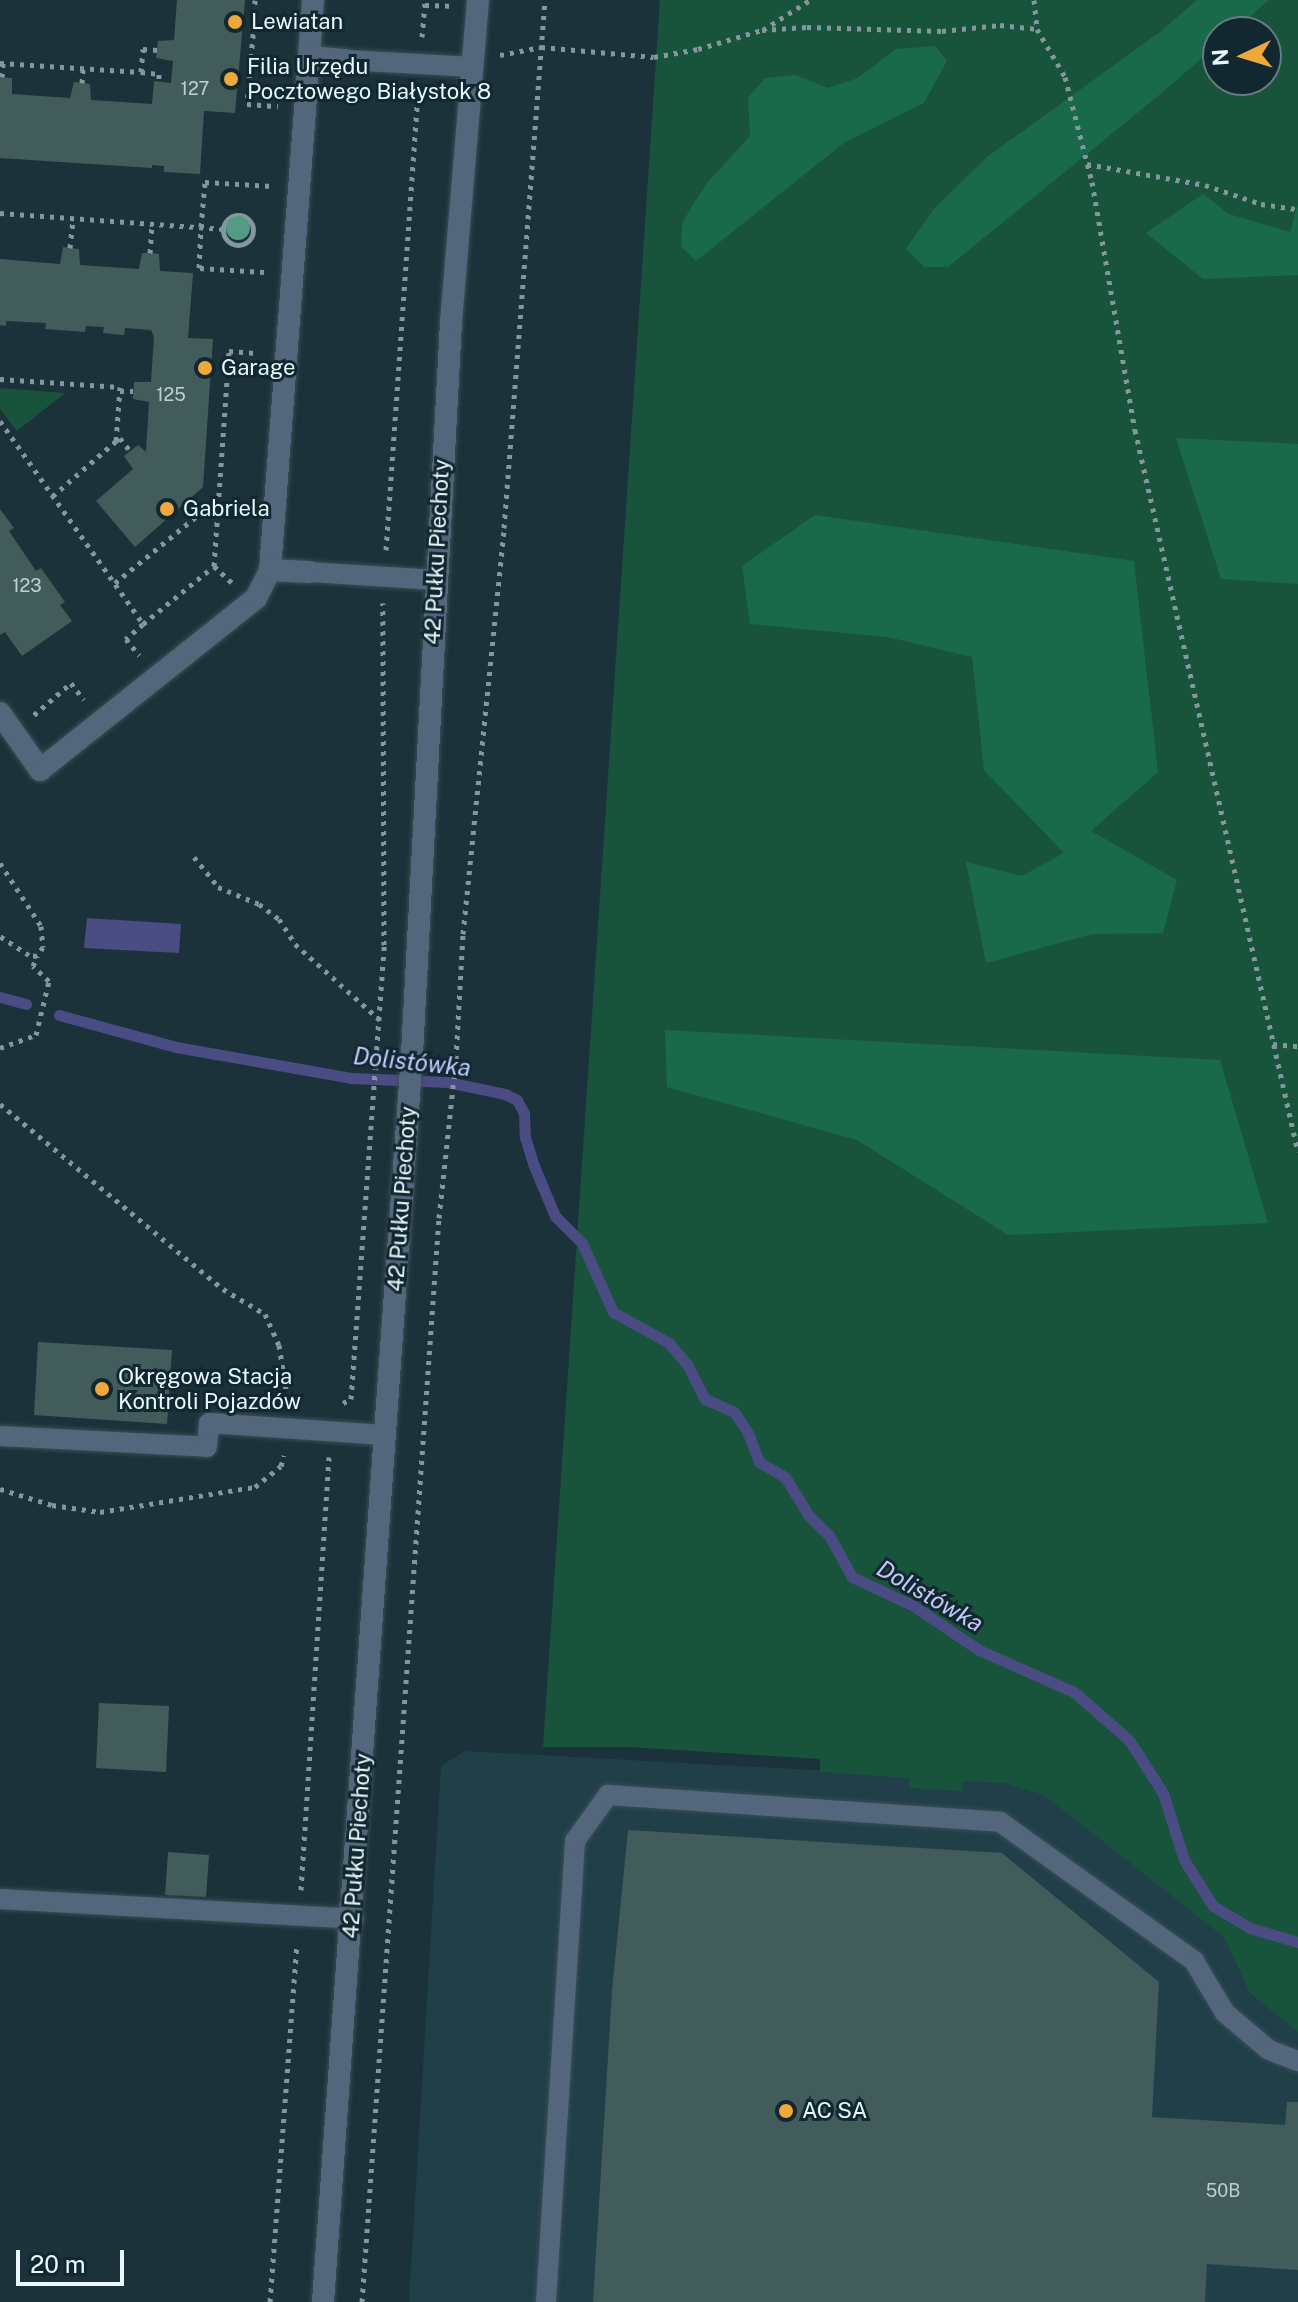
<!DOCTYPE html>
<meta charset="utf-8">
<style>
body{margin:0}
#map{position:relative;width:1298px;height:2302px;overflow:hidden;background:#1c323a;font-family:"Public Sans",sans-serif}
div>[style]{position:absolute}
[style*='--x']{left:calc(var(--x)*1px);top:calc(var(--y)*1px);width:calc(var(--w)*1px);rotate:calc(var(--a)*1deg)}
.built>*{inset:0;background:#203f49}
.green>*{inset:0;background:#18543c}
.forest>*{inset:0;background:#196a4b}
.water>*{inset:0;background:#4b4c84}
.stream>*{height:11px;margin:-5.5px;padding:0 5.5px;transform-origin:5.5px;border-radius:5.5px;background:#4b4c84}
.building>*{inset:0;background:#425c5b}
.path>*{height:5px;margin-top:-2.5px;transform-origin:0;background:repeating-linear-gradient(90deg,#85969d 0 4px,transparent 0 10px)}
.path>.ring{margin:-2.5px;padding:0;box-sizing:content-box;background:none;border:5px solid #85969d;border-radius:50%}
.roads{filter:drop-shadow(0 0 2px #394e55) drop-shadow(0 0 2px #394e55)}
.service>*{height:20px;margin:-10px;padding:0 10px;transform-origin:10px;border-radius:10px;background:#53667b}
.minor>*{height:22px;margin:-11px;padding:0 11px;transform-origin:11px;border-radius:11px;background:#53667b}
.tertiary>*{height:22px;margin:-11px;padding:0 11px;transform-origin:11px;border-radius:11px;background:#53667b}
.trees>*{width:24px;height:24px;margin:-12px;border-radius:50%;background:#559a83}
.dots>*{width:22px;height:22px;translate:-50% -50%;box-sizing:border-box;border:4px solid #122830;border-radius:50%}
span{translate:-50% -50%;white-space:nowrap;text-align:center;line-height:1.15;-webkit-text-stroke:6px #122830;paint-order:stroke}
.number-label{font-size:18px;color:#c0d0d4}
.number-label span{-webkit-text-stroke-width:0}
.poi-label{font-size:22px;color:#eaf7fc}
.left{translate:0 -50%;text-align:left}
.street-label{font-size:22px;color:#eaf7fc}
.water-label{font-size:24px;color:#c4c7fb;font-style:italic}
.north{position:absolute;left:1202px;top:16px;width:80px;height:80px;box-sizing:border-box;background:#122830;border:2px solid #687b82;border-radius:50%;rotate:266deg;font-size:22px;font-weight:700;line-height:32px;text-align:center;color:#eaf7fc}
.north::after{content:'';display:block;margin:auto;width:28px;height:36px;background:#eea83c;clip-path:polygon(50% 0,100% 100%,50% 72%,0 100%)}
.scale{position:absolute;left:16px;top:2250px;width:108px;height:36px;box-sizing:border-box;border:4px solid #eaf7fc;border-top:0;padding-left:10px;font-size:24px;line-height:28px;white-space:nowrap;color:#eaf7fc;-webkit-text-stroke:6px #122830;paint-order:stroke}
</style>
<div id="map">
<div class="built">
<i style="clip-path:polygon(465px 1751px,1048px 1783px,1226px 1935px,1298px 2024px,1298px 2302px,409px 2302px,441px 1766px)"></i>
</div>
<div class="green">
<i style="clip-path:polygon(evenodd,660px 0,1298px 0,1298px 2032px,1250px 1993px,1224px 1937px,1044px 1795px,1005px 1783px,963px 1781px,963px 1791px,909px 1788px,909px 1778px,820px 1772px,820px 1759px,631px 1747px,543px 1747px,660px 0,1218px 32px,1266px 32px,1266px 80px,1218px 80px,1218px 32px)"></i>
<i style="clip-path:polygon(0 388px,65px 393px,17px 431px,0 409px)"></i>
</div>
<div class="forest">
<i style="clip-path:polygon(1197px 0,1269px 0,1232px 32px,1218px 32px,1218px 44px,1158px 96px,948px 267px,924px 267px,906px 249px,933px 210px,987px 157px,1160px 32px)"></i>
<i style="clip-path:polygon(935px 46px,947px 61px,924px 103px,845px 142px,696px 261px,681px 246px,682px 224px,691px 208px,707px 183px,750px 136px,748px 98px,765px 78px,796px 75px,828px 88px,858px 78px,896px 49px)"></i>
<i style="clip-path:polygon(1203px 194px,1229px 214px,1290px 232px,1298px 203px,1298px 275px,1203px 279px,1146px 233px)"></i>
<i style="clip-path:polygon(1176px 438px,1298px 444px,1298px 584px,1221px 579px)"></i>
<i style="clip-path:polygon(815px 515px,1134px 561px,1158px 772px,1091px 831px,1177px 880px,1163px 933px,1092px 934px,986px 963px,966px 862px,1022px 876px,1064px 853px,984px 770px,972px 657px,888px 637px,750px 624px,742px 566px)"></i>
<i style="clip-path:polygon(665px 1030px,1220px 1060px,1268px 1223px,1008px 1235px,857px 1140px,667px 1087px)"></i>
</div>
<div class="water">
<i style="clip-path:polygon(87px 918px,181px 924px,179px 953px,84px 948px)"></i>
</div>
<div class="stream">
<i style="--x:0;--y:997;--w:27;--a:15"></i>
<i style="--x:59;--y:1015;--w:121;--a:15.3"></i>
<i style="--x:176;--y:1047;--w:179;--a:10"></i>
<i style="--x:352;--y:1078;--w:95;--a:2.4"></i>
<i style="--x:447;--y:1082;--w:59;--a:11.7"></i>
<i style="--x:505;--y:1094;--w:13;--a:27"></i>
<i style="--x:517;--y:1100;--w:15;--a:62"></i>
<i style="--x:524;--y:1113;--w:24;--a:88"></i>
<i style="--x:525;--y:1137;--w:30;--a:73"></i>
<i style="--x:534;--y:1166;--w:54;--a:67.2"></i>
<i style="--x:555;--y:1216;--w:38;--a:45"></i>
<i style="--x:582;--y:1243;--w:76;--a:65.8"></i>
<i style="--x:613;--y:1312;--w:64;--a:29"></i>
<i style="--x:669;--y:1343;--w:30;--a:50"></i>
<i style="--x:688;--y:1366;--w:37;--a:63"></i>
<i style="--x:705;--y:1399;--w:32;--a:24"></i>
<i style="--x:734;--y:1412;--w:25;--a:56"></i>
<i style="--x:748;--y:1433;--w:31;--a:69"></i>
<i style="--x:759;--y:1462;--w:30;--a:30"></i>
<i style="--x:785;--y:1477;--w:46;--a:58.4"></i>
<i style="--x:809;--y:1516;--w:28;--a:44"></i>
<i style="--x:829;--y:1535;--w:48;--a:61.3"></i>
<i style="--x:852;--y:1577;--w:66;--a:25"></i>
<i style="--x:912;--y:1605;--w:81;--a:33.9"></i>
<i style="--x:979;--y:1650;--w:104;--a:23.9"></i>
<i style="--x:1074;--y:1692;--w:73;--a:41.1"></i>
<i style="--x:1129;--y:1740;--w:63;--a:57.3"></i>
<i style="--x:1163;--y:1793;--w:70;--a:72.6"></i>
<i style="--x:1184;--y:1860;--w:54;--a:57.8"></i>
<i style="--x:1213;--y:1906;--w:43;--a:30.7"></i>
<i style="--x:1250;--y:1928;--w:50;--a:16.3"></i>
</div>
<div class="building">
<i style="clip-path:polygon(177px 0,245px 0,235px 113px,204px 111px,200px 174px,164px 172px,164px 166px,152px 165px,152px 168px,0 158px,0 77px,12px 78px,12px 94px,70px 98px,74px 82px,90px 84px,91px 100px,152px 104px,154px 81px,171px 83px,173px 61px,156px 58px,158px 41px,174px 40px)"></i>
<i style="clip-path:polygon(63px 247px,79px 249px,80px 265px,139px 269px,142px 253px,150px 253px,159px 254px,160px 271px,193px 273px,188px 338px,213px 339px,203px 487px,135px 547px,96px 501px,133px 469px,124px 456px,138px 445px,146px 452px,149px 402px,133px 399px,134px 382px,151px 382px,154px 337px,151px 330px,125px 328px,124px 335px,103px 333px,104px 327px,86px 326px,85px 332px,45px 329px,46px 323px,6px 321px,6px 326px,0 325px,0 259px,60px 264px)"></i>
<i style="clip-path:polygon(0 509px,14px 528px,9px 531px,36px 571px,41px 568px,65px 602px,60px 605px,72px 621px,22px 656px,5px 632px,0 635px)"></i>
<i style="clip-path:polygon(38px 1342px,172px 1350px,167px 1424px,34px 1415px)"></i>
<i style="clip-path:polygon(99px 1703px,169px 1706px,166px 1772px,96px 1768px)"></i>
<i style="clip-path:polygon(628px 1830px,1002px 1853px,1159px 1982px,1152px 2117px,1285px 2125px,1287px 2102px,1298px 2102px,1298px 2270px,1207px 2264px,1205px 2302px,593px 2302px,612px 1991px)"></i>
<i style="clip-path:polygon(168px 1852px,209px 1855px,206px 1897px,165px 1895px)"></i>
</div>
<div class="path">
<i style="--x:255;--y:0;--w:24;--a:92"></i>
<i style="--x:254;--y:24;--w:31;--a:4"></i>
<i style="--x:1034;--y:0;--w:29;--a:84"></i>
<i style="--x:425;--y:5;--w:25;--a:2"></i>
<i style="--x:254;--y:24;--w:80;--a:95"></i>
<i style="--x:247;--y:104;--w:31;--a:4"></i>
<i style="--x:763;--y:30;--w:56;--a:-32.6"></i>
<i style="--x:422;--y:37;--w:37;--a:-85"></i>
<i style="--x:500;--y:55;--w:42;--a:-11"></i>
<i style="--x:541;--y:47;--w:113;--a:5.1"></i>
<i style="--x:654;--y:57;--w:45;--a:-10.3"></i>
<i style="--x:698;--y:49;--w:67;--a:-16.5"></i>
<i style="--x:762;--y:30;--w:45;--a:-3.8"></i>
<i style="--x:807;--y:27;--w:135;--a:1.7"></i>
<i style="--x:942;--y:31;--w:58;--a:-5.9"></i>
<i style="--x:1000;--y:25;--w:37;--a:6"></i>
<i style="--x:1037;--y:29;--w:56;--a:59.7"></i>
<i style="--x:1065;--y:77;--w:108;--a:75.6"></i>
<i style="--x:1092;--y:182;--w:252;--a:80.2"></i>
<i style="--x:1135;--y:430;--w:740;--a:77.28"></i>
<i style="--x:0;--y:63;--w:141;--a:3.7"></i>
<i style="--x:141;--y:72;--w:23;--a:-85"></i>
<i style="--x:143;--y:49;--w:14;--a:4"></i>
<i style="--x:141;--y:72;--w:18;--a:6"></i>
<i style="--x:159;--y:74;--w:8;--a:90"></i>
<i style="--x:2;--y:77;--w:14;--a:-86"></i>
<i style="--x:82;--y:83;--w:14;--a:-86"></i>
<i style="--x:1087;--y:164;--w:120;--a:10.1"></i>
<i style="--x:1205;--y:185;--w:59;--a:18.7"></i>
<i style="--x:1261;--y:204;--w:37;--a:8"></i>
<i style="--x:0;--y:213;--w:225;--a:4.1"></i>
<i class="ring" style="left:223px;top:215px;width:25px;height:25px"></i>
<i style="--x:70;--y:248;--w:30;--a:-84"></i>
<i style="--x:150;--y:253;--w:29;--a:-86"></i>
<i style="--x:264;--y:272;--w:65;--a:-176.5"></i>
<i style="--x:199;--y:268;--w:41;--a:-87.2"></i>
<i style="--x:201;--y:227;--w:45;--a:-84.9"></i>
<i style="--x:205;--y:182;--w:67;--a:3.4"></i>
<i style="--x:0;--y:379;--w:120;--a:3.8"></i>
<i style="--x:120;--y:387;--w:54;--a:94.2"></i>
<i style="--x:116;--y:441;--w:84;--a:138.9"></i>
<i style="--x:120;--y:391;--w:13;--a:0"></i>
<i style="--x:0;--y:421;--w:248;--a:54.8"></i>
<i style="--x:143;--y:624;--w:23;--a:139"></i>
<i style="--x:126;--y:639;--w:21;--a:51"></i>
<i style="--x:116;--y:441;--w:5;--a:-37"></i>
<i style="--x:120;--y:438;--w:16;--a:52"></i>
<i style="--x:386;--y:550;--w:462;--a:-86"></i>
<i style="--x:214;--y:566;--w:25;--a:43"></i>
<i style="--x:115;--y:583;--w:114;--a:-39.3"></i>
<i style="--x:203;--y:511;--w:46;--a:2.5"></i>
<i style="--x:143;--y:624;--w:92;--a:-39.2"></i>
<i style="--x:214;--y:566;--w:216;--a:-86"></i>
<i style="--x:229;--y:351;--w:28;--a:4"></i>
<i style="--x:34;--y:715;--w:49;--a:-40.9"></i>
<i style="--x:71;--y:683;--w:21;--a:53"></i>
<i style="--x:194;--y:857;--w:38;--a:51"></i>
<i style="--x:218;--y:887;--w:44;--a:22.5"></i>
<i style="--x:259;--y:904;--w:25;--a:37"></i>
<i style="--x:279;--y:919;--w:30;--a:57"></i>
<i style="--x:295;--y:944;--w:114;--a:41.8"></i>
<i style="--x:0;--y:863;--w:75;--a:56.9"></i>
<i style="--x:41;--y:926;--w:21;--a:85"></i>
<i style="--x:43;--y:947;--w:11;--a:124"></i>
<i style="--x:37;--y:956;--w:8;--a:-173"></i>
<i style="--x:29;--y:955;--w:35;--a:-147"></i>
<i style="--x:1273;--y:1044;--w:25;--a:5"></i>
<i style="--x:0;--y:1048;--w:38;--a:-20"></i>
<i style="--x:36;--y:1035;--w:56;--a:-76.5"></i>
<i style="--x:49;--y:981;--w:22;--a:-137"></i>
<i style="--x:33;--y:966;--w:11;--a:-68"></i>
<i style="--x:0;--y:1104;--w:290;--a:39.7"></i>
<i style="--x:223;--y:1289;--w:49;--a:30.8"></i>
<i style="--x:265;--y:1314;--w:34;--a:66"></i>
<i style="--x:279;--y:1345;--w:58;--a:81"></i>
<i style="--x:343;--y:1403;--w:9;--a:-27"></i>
<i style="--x:351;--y:1399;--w:455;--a:-85.8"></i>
<i style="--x:384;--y:945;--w:342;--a:-90.2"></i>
<i style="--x:0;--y:1489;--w:54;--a:17.1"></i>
<i style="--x:52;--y:1505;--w:49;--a:8.3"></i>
<i style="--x:100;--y:1512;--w:157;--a:-9.2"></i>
<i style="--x:255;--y:1487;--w:33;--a:-39"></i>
<i style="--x:281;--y:1466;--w:11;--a:-75"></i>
<i style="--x:301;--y:1890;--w:434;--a:-86.3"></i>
<i style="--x:270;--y:2302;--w:359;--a:-85.7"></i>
<i style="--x:362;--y:2302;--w:1087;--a:-85.94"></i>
<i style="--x:439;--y:1218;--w:160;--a:-83.9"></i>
<i style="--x:456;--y:1059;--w:125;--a:-86.8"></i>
<i style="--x:463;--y:934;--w:408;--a:-84.2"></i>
<i style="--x:504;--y:528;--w:530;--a:-85.56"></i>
</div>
<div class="roads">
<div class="service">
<i style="--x:347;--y:60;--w:126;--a:3.2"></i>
<i style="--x:309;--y:572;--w:126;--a:3.6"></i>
<i style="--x:0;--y:1436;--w:207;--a:3"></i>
<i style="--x:207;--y:1447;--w:24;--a:-85"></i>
<i style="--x:209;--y:1423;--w:175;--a:3.9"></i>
<i style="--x:0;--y:1899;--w:354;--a:3.2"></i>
<i style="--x:546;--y:2302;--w:462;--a:-86.4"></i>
<i style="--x:575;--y:1841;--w:57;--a:-54.3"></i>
<i style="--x:608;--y:1795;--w:393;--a:3.9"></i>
<i style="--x:1000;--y:1822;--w:239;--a:35.6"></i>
<i style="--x:1194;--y:1961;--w:61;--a:59.2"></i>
<i style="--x:1225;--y:2013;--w:57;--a:40.1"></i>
<i style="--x:1269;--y:2050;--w:31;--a:21"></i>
</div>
<div class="minor">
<i style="--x:313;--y:0;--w:57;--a:94"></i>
<i style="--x:309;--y:57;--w:38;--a:5"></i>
<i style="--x:270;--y:570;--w:514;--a:-85.65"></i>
<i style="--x:0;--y:713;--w:70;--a:54.9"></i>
<i style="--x:40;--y:770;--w:276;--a:-38.5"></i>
<i style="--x:256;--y:598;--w:31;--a:-63"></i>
<i style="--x:270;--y:570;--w:39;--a:3"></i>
</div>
<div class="tertiary">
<i style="--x:323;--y:2302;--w:1251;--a:-85.92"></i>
<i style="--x:412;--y:1054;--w:733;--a:-86.95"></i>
<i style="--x:451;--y:322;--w:323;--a:-85.2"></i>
</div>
</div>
<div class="trees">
<i style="left:238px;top:228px"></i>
</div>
<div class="dots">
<i style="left:235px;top:22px;background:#eea83c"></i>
<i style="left:231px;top:79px;background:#eea83c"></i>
<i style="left:205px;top:368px;background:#eea83c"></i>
<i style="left:167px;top:509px;background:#eea83c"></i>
<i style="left:102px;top:1389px;background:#eea83c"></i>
<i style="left:786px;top:2111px;background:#eea83c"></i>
</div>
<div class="number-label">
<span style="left:195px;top:89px">127</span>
<span style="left:171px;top:395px">125</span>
<span style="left:27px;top:586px">123</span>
<span style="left:1223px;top:2191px">50B</span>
</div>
<div class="poi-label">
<span class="left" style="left:251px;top:22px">Lewiatan</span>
<span class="left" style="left:247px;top:79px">Filia Urzędu<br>Pocztowego Białystok 8</span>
<span class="left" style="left:221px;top:368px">Garage</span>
<span class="left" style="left:183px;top:509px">Gabriela</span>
<span class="left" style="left:118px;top:1389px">Okręgowa Stacja<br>Kontroli Pojazdów</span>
<span class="left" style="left:802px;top:2111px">AC SA</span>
</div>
<div class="street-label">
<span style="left:437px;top:552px;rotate:-87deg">42 Pułku Piechoty</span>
<span style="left:402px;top:1199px;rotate:-86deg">42 Pułku Piechoty</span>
<span style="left:357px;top:1846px;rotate:-86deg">42 Pułku Piechoty</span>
</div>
<div class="water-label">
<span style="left:412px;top:1062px;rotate:6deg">Dolistówka</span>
<span style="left:930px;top:1596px;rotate:30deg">Dolistówka</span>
</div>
<div class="north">N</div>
<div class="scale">20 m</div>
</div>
